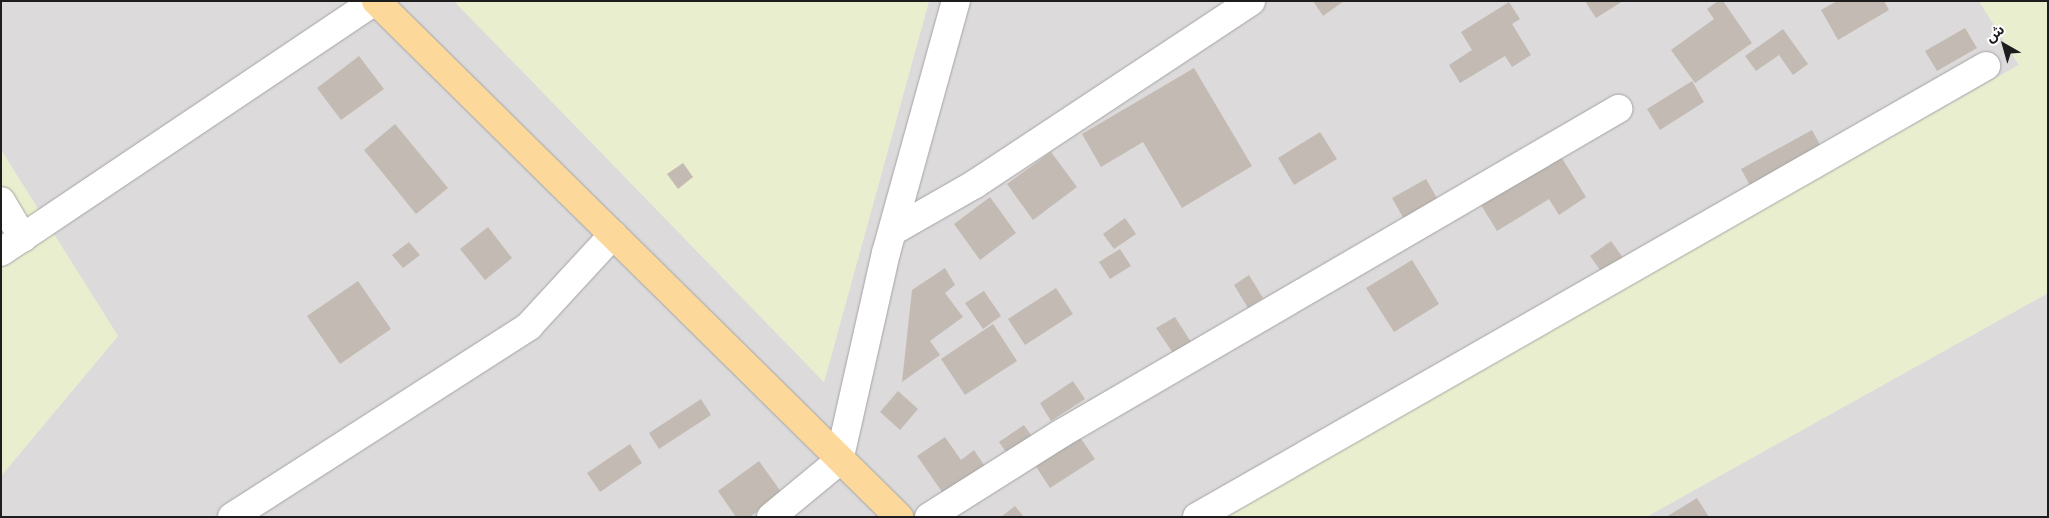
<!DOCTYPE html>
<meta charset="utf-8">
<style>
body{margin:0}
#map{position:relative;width:2049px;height:518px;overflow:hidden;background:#efece3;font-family:"Public Sans","Noto Sans Arabic",sans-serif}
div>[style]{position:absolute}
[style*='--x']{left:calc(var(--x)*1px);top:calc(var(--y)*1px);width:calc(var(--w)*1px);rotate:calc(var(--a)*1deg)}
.residential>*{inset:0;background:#dcdada}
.farmland>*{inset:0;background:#e9eece}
.building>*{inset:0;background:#c3bbb3}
.roads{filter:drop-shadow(0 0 1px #a4a4a4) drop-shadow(0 0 1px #a4a4a4)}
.minor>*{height:28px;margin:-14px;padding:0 14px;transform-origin:14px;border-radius:14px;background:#fff}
.primary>*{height:28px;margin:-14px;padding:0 14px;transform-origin:14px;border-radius:14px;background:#fcd99b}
span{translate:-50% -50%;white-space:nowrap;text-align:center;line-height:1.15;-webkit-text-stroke:5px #fff;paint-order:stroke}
.frame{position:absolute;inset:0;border:2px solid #1d1d1d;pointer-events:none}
.north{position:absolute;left:1979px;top:20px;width:50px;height:50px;-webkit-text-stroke:4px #fff;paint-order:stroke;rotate:322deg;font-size:14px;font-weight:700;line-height:20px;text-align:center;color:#1d1d1d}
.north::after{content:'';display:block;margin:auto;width:18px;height:22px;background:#1d1d1d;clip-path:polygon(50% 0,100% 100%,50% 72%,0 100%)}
</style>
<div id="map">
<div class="residential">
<i style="clip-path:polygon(1px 1px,454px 1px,824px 382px,929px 1px,1979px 1px,2019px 65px,1219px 517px,1px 517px,1px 476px,118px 336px,1px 150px)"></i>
<i style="clip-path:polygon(2048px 293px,2048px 517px,1646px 517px)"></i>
</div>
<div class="farmland">
<i style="clip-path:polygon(454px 1px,929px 1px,824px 382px)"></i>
<i style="clip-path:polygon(1979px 1px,2048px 1px,2048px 293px,1646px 517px,1219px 517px,2019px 65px)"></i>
<i style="clip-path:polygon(1px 150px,118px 336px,1px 476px)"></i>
</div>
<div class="building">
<i style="clip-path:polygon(1313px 1px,1344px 1px,1323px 16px)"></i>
<i style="clip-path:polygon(1585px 1px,1623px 1px,1596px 18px)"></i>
<i style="clip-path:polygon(1718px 1px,1723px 1px,1752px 43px,1695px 83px,1671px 50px,1714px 19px,1707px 9px)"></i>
<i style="clip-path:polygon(1837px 1px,1884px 1px,1889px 10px,1838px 40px,1821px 10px)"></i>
<i style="clip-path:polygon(1509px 2px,1520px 19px,1512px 24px,1531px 55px,1512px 67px,1505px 56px,1460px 83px,1449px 65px,1472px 50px,1461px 32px)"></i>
<i style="clip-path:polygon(1965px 28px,1977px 48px,1937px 71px,1925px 51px)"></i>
<i style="clip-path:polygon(1783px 29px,1808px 64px,1793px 75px,1779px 55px,1756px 71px,1745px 56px)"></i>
<i style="clip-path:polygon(359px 56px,384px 89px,341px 120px,317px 88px)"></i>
<i style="clip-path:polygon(1194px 68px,1252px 166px,1182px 208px,1143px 142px,1101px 167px,1082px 134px)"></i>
<i style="clip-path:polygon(1692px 81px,1704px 102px,1660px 130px,1647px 109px)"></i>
<i style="clip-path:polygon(395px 124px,448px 188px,416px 214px,364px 150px)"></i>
<i style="clip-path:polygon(1812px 130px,1824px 152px,1753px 191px,1741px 169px)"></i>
<i style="clip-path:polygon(1320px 132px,1337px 159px,1294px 185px,1278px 158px)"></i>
<i style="clip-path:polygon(1051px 152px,1077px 187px,1033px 220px,1007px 184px)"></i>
<i style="clip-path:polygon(1560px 155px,1586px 197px,1559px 215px,1549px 199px,1497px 231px,1481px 205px)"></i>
<i style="clip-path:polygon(683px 163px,693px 177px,678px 189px,667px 174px)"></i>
<i style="clip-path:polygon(1426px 179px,1438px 200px,1404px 219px,1392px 198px)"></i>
<i style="clip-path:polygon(990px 197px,1016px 233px,980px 260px,954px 224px)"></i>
<i style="clip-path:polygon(1125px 218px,1136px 234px,1114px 249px,1103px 234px)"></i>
<i style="clip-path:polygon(488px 227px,512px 258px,485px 280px,460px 249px)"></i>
<i style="clip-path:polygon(1611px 241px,1624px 259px,1603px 274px,1590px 256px)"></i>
<i style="clip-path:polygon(409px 242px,420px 255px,403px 268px,392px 255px)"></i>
<i style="clip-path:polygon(1120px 249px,1131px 266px,1110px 279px,1099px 262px)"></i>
<i style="clip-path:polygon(1412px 260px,1439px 304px,1394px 332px,1366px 288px)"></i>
<i style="clip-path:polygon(945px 268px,955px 285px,945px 293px,963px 317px,930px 341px,940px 355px,902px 382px,912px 290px)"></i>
<i style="clip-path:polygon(1249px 275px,1263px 298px,1248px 308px,1234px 285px)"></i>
<i style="clip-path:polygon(358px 281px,391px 329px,340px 364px,307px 316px)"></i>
<i style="clip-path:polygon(1056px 288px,1073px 314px,1025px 345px,1008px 319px)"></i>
<i style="clip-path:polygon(984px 291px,1001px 316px,983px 329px,965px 303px)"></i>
<i style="clip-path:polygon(1175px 317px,1191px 342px,1173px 353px,1156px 328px)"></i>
<i style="clip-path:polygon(993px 324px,1017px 361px,965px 395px,941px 359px)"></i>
<i style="clip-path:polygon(1073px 381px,1085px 399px,1051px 421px,1040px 403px)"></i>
<i style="clip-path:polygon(898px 391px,918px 409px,900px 430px,880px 412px)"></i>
<i style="clip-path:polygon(701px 399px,711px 415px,659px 449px,649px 433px)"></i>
<i style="clip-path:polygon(1024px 425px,1035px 441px,1010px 458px,999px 442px)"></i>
<i style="clip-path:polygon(1079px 436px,1095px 459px,1050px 488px,1035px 465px)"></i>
<i style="clip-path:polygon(945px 437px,961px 460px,974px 450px,986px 468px,945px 496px,917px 456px)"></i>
<i style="clip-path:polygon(630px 444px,642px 463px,600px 492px,587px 473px)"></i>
<i style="clip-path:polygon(759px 461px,782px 493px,750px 517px,736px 517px,718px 491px)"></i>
<i style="clip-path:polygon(1697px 498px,1709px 517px,1666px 517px)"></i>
<i style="clip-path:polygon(1015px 506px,1024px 517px,1001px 517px)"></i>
</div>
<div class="roads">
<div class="minor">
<i style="--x:1;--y:201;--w:43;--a:59.3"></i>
<i style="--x:893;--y:231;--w:95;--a:-29.8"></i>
<i style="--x:975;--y:184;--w:331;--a:-33.5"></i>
<i style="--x:1;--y:252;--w:450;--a:-33.9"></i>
<i style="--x:232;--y:517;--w:353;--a:-32.7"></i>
<i style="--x:529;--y:326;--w:124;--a:-47.3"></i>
<i style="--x:771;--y:517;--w:88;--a:-39.5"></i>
<i style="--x:839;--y:461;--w:213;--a:-77.3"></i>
<i style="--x:886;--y:253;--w:262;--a:-74.5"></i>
<i style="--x:929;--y:517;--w:157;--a:-32.3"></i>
<i style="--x:1062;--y:433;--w:644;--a:-30.23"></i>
<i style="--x:1197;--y:517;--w:909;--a:-29.75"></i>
</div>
<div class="primary">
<i style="--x:376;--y:1;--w:735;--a:44.61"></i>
</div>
</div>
<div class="frame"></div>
<div class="north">ش</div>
</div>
